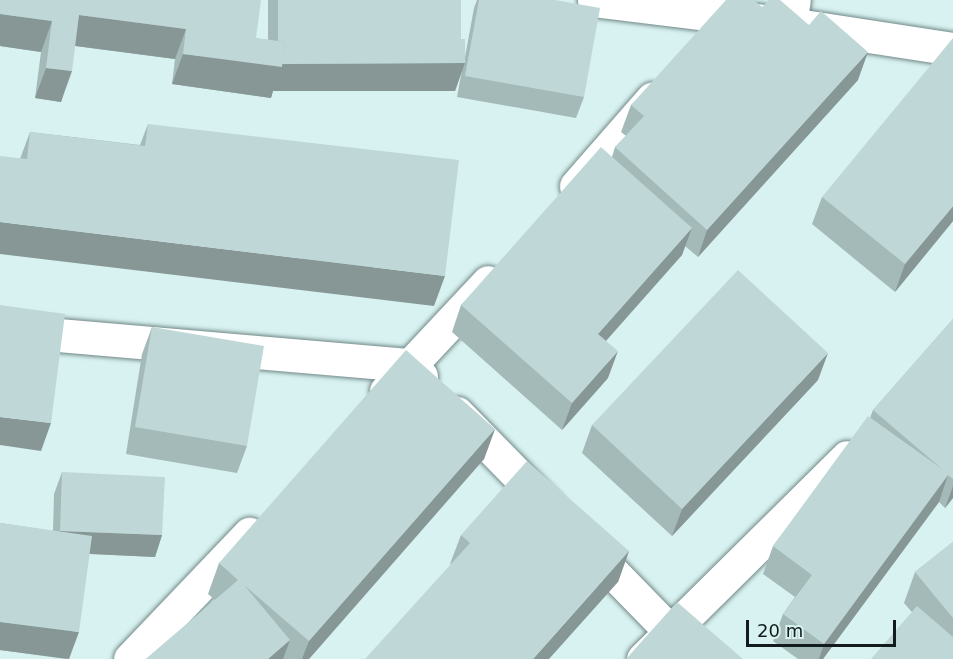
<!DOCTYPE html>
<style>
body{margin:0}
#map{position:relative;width:953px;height:659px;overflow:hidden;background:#d8f2f1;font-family:"DejaVu Sans",sans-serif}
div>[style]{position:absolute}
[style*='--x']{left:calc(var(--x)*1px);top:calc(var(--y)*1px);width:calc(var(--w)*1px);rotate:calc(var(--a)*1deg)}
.roads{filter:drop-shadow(0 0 2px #718887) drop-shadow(0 0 2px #718887)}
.minor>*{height:33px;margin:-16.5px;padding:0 16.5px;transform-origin:16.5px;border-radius:16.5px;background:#fff}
.wall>*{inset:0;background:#a4bab9}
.shaded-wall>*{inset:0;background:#869796}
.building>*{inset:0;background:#bfd8d7}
span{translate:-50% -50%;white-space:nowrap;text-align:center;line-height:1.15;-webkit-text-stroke:5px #d8f2f1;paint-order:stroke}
.scale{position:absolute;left:746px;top:620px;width:150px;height:27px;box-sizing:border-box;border:3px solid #131c1c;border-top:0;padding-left:8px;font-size:18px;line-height:21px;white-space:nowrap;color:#131c1c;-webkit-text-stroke:4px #d8f2f1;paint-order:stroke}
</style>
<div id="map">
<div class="roads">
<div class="minor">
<i style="--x:594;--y:0;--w:197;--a:7"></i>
<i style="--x:790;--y:24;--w:165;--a:8.7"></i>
<i style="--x:761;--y:35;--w:31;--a:-21"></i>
<i style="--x:790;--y:24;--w:24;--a:-81"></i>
<i style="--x:576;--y:186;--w:116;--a:-48.9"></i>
<i style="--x:0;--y:330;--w:412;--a:4.9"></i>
<i style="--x:411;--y:365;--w:15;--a:48"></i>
<i style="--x:386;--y:391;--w:149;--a:-46.9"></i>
<i style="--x:457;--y:413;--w:129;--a:45.6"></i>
<i style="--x:587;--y:546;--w:119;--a:45.7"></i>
<i style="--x:670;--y:631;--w:45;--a:38.7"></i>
<i style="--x:130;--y:659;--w:173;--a:-46.4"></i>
<i style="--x:643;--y:659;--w:287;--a:-44.7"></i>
</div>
</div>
<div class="wall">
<i style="clip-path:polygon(0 0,268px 40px,268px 0,461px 0,461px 39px,465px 57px,474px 8px,477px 0,555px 0,584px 97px,576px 118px,457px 97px,462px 70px,455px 91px,273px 91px,271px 98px,172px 84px,175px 59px,75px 46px,61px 102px,35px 98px,41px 52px,0 46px)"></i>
<i style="clip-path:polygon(762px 7px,809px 25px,858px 80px,698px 257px,685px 246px,682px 255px,606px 341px,608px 378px,562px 430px,452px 332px,461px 305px,612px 157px,615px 147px,626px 136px,621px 132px,631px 105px)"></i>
<i style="clip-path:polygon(148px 124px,434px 306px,20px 159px,30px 132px,140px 145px)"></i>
<i style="clip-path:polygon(822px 197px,953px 221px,895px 292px,812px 224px)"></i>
<i style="clip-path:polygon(953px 319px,953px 498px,945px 508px,939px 502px,823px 659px,798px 659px,773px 641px,783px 614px,795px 597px,763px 574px,773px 546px,870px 418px,873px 410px)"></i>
<i style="clip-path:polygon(152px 327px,247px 446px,237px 473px,126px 454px,142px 354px)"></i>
<i style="clip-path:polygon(818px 380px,672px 536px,582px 453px,592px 425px)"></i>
<i style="clip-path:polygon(495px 429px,484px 459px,309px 659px,146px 659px,215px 600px,208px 594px,219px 563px)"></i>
<i style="clip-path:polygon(62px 472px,162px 535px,155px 557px,89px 554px,66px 659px,0 650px,0 523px,53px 531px,54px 494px)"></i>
<i style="clip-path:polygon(461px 535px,629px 551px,618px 582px,450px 564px)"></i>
<i style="clip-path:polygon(953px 542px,953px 659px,904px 603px,915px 572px)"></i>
</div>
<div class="shaded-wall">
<i style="clip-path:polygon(0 14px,52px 21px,41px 52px,0 46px)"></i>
<i style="clip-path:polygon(79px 15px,186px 29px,175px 59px,68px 45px)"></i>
<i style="clip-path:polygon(868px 52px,858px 80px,698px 257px,707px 230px)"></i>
<i style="clip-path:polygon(183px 54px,281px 64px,465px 63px,455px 91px,273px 91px,271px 98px,172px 84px)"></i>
<i style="clip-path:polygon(46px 68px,72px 71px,61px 102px,35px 98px)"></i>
<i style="clip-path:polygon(953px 206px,953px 221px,895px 292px,905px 264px)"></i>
<i style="clip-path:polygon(0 222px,445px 276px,434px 306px,0 254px)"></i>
<i style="clip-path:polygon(692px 228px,682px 255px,588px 361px,598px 334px)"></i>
<i style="clip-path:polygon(618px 351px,608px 378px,562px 430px,572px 403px)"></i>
<i style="clip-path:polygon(828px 353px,818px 380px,672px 536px,682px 509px)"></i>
<i style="clip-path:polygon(0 417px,51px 423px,41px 451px,0 445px)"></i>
<i style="clip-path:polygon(495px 429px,484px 459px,309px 659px,302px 659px,309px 641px)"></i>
<i style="clip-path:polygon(948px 475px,939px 502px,823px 659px,819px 659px,824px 644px)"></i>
<i style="clip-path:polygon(953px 486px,953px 498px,945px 508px)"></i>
<i style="clip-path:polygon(60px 531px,162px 535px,155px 557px,52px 552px)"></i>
<i style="clip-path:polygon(629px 551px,618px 582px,549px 659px,533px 659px)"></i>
<i style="clip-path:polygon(0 622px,79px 632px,69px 659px,0 650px)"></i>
<i style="clip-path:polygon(290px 640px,283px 659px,268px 659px)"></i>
</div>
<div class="building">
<i style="clip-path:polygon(0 0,261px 0,256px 38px,285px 42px,282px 67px,183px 54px,186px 29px,79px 15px,72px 71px,46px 68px,52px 21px,0 14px)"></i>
<i style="clip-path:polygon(278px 0,461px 0,461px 39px,465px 39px,465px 63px,282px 64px,285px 42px,278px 41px)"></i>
<i style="clip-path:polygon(479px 0,555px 0,600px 8px,584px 97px,465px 76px)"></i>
<i style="clip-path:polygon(726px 0,754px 0,762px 7px,769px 0,780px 0,809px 25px,821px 11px,868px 52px,707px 230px,615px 147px,644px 116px,631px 105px)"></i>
<i style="clip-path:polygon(953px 38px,953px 206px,905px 264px,822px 197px)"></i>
<i style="clip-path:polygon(148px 124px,459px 160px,445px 276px,0 222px,0 156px,27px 159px,30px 132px,145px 146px)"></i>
<i style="clip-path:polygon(601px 147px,692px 228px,598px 334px,618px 351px,572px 403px,461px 305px)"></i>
<i style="clip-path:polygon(738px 270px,828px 353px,682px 509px,592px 425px)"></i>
<i style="clip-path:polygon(0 305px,65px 314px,51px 423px,0 417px)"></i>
<i style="clip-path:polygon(953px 319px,953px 479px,948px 475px,824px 644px,783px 614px,812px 575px,773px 546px,868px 416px,942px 469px,873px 410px)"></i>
<i style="clip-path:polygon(152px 327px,264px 346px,247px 446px,135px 427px)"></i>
<i style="clip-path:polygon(406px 350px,495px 429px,309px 641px,244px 585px,290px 640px,268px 659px,146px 659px,238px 580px,219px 563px)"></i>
<i style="clip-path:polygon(527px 461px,629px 551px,533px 659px,365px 659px,470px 543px,461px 535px)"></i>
<i style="clip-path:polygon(62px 472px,165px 477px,162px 535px,60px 531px)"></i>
<i style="clip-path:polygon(0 523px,92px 536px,79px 632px,0 622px)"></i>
<i style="clip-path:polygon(953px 542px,953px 618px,915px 572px)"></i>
<i style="clip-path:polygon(677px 602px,743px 659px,626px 659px)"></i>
<i style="clip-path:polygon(917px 606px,953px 637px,953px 659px,871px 659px)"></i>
</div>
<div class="scale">20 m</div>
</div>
